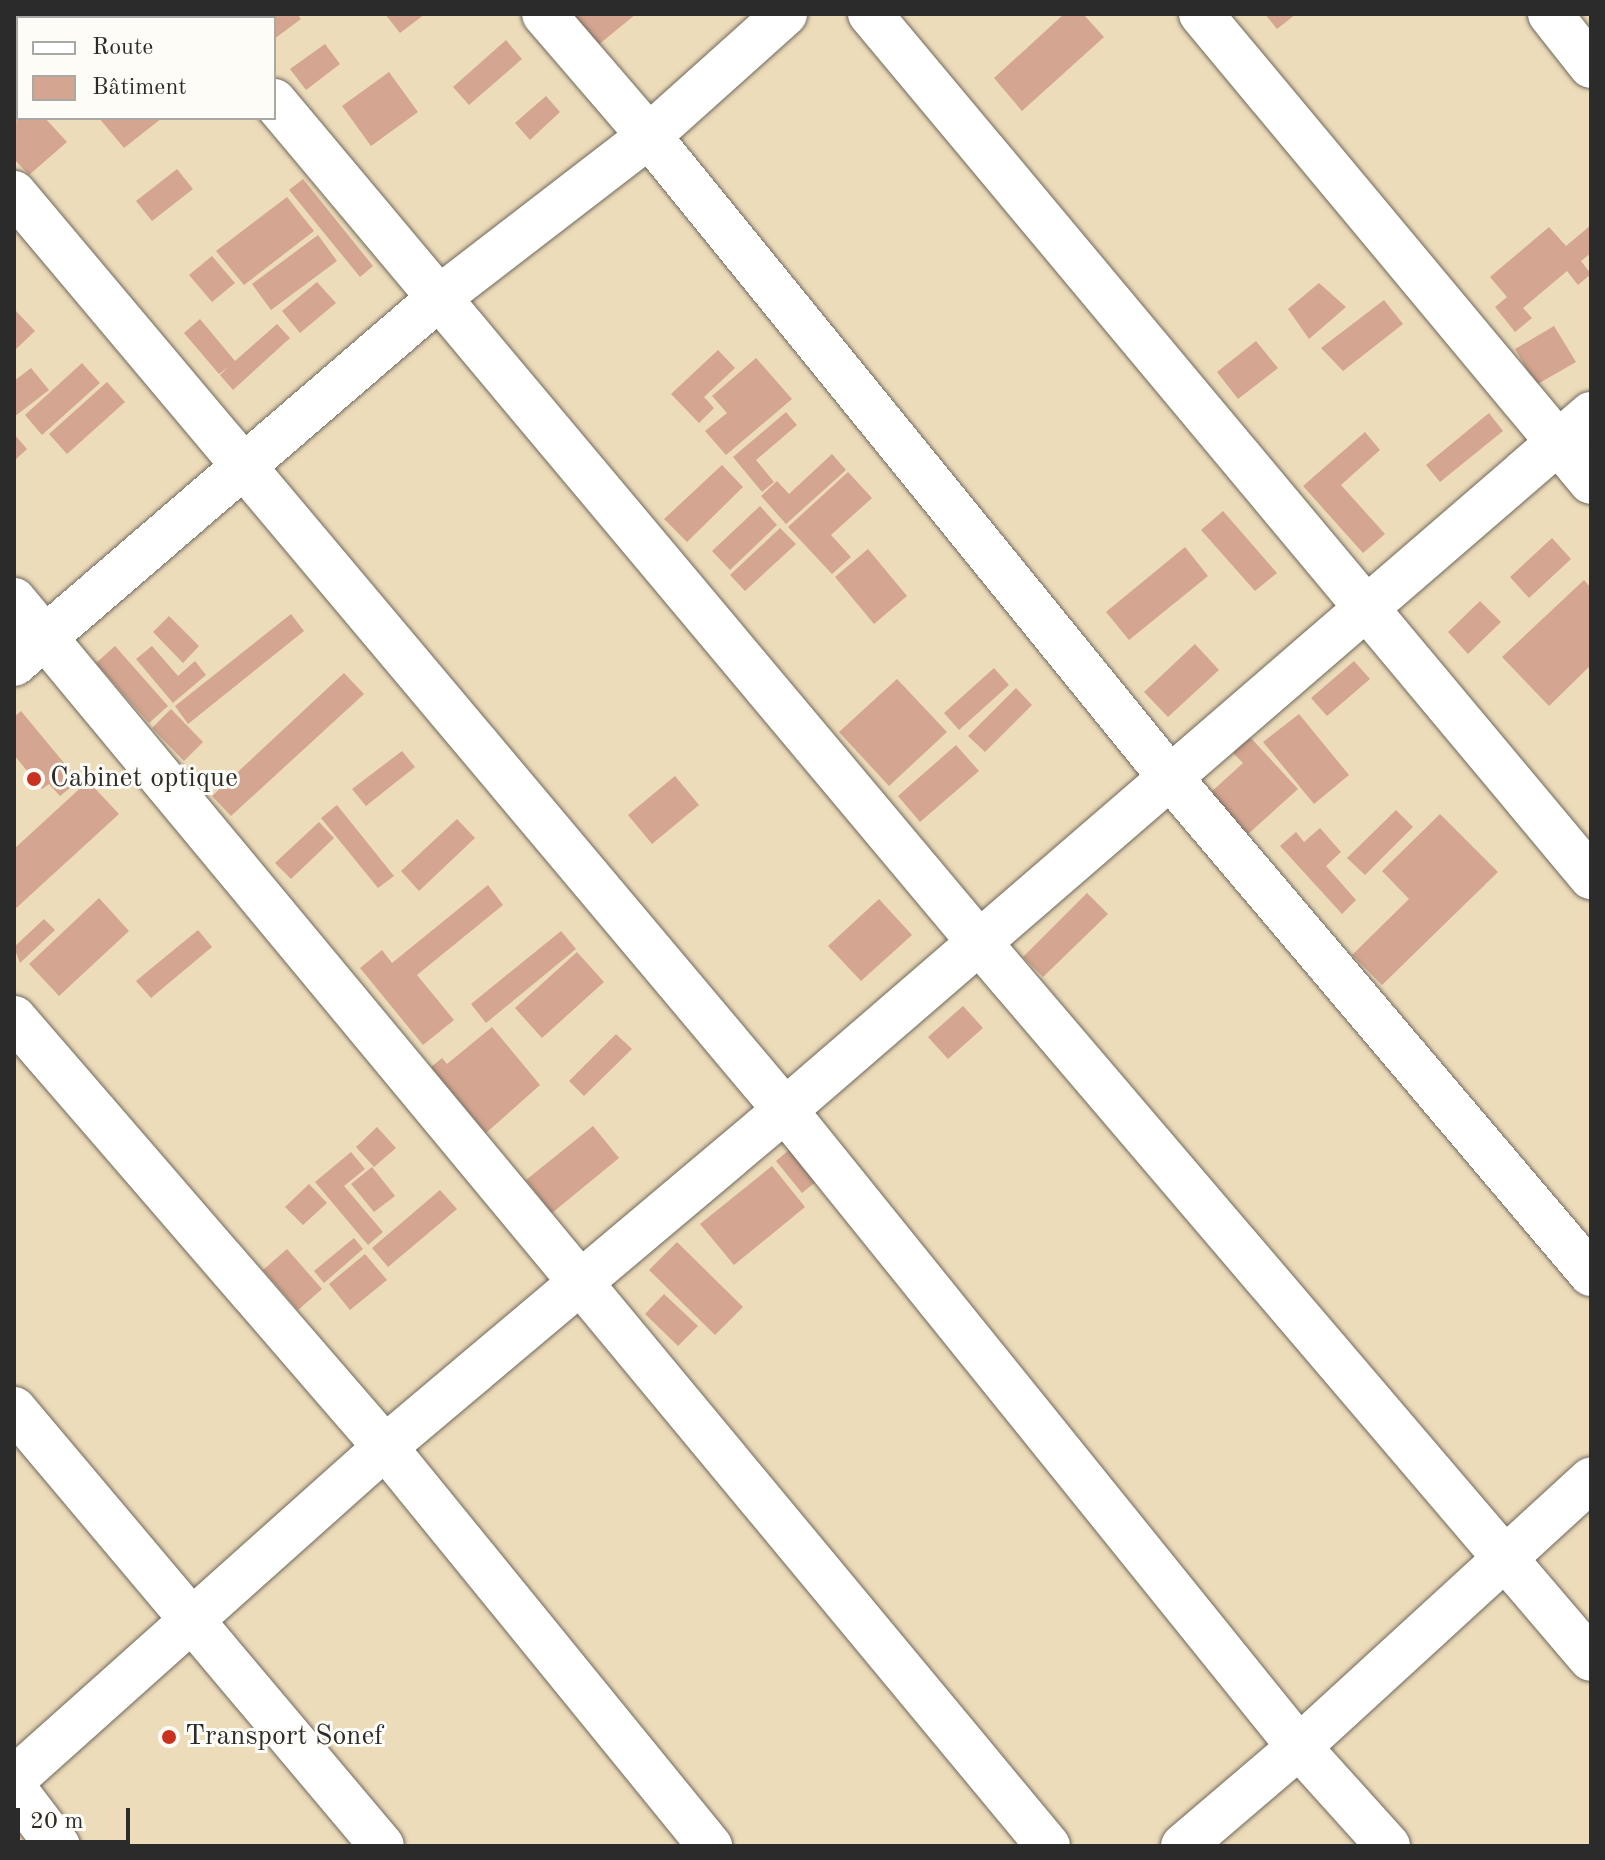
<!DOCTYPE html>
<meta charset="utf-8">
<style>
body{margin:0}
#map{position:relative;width:1605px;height:1860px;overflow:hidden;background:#eddcba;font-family:"Old Standard TT",serif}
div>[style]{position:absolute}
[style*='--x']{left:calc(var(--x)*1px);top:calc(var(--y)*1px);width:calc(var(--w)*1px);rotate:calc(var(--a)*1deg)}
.building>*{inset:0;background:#d4a590}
.roads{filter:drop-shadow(0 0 2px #6f695d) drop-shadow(0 0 2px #6f695d)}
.minor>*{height:44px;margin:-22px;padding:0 22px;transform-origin:22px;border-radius:22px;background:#fff}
.tertiary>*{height:44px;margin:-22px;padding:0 22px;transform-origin:22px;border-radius:22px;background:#fff}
.dots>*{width:22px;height:22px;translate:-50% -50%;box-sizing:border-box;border:4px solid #fdfcf7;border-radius:50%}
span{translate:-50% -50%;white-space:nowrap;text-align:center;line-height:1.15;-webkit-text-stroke:6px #fdfcf7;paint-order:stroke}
.poi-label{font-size:28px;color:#2b2b2b}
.left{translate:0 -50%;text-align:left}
.frame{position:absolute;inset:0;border:16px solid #2b2b2b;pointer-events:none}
.legend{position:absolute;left:16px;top:16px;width:260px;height:104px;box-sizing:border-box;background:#fdfcf7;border:2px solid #a9a8a5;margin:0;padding:10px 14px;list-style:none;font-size:24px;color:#2b2b2b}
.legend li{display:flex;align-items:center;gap:16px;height:40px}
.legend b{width:40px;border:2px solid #a9a8a5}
.scale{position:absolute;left:16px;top:1808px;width:114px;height:36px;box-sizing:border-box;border:4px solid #2b2b2b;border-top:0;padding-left:10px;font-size:24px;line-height:28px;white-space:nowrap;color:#2b2b2b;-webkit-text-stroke:6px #fdfcf7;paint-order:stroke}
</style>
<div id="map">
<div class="building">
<i style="clip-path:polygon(253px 14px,297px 14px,301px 19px,274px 39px,274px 18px)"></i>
<i style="clip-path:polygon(385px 14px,425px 14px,400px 33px)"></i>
<i style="clip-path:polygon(570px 14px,636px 14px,597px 46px)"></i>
<i style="clip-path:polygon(1064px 14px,1083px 14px,1104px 37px,1022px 111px,994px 78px)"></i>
<i style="clip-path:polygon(1265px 14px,1296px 14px,1277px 29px)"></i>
<i style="clip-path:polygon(506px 40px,522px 59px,469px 105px,453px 87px)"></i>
<i style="clip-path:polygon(325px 44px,340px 64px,306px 90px,290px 69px)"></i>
<i style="clip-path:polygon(389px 72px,418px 112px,371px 146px,342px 106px)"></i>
<i style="clip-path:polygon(18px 90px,18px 118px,45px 118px,67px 142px,29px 175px,14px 159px)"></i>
<i style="clip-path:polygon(546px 96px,560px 112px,530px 140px,515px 123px)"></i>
<i style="clip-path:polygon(99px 118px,162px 118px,124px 148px)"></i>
<i style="clip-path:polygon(177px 169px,193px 189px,152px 221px,136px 201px)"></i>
<i style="clip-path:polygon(303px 179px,373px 266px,360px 277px,289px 190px)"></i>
<i style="clip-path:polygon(287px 197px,314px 231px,244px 285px,216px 251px)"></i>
<i style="clip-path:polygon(1591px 225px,1591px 253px,1581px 261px,1591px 274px,1578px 285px,1567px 271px,1523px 308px,1532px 318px,1515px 332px,1495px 307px,1507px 297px,1490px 277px,1549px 227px,1566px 246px)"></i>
<i style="clip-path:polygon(318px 235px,337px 261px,271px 310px,252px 284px)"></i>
<i style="clip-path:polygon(212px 256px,235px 283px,212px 302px,189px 275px)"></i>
<i style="clip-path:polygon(317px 282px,336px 303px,300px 333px,282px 311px)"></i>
<i style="clip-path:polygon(1319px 283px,1346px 307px,1309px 339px,1288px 309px)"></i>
<i style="clip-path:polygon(1384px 300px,1403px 324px,1343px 371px,1321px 348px)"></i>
<i style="clip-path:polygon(14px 309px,35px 331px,14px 351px)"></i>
<i style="clip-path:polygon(200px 319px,235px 361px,277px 324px,290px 338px,233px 390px,220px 375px,228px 367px,219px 374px,184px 333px)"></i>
<i style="clip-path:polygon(1554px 326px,1576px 362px,1536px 385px,1515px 349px)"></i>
<i style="clip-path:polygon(1256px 341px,1278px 368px,1238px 399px,1217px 372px)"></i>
<i style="clip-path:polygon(718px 350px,735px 368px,704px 397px,714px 408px,699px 423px,671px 394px)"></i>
<i style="clip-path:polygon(756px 358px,792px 399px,726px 455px,705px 431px,727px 413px,712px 396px)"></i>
<i style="clip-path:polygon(82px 363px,100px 383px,42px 435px,25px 415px)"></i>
<i style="clip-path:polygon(31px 368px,49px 390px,14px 417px,14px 381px)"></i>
<i style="clip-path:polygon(107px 382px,125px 402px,67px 454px,49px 434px)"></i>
<i style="clip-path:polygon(786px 412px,797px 425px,756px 460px,774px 482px,762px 492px,733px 457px)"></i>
<i style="clip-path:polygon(1489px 413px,1503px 431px,1440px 482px,1426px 465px)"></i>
<i style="clip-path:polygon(1365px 432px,1380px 450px,1341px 485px,1385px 534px,1363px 553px,1303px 486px)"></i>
<i style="clip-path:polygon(14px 434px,27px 449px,14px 461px)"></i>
<i style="clip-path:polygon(832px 454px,846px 470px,786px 524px,761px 496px,777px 481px,789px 494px)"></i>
<i style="clip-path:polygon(722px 465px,743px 487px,687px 542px,664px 519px)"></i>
<i style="clip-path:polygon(848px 472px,872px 498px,831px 535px,851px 557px,832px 574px,788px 527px)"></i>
<i style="clip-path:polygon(760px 506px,777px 525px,730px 570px,712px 551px)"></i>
<i style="clip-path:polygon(1223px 511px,1277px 573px,1255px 591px,1201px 530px)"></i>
<i style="clip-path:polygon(780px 528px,796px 544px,745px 591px,730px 575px)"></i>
<i style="clip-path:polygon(1552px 538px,1571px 559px,1529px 598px,1510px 577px)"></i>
<i style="clip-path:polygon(1185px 547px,1208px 576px,1129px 640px,1106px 612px)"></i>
<i style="clip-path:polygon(868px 549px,907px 596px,874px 624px,835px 577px)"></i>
<i style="clip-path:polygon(1584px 580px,1591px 588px,1591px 665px,1549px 706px,1502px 657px)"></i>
<i style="clip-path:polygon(1480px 601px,1501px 622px,1468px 654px,1448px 632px)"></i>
<i style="clip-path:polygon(291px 614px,304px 631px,188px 724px,175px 706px)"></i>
<i style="clip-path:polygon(169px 616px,199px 646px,183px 663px,153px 632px)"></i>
<i style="clip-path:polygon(1195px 644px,1219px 670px,1168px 717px,1144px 692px)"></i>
<i style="clip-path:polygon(115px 646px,168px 706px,149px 723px,96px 663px)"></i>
<i style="clip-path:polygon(152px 646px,178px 676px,195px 661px,206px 675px,173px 703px,136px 659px)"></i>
<i style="clip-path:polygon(1354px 661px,1370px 679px,1327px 716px,1311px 698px)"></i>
<i style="clip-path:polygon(994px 668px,1009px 685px,959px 730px,944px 713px)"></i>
<i style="clip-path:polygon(344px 673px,364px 694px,231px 816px,212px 796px)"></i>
<i style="clip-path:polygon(897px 679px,947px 732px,889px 786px,839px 732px)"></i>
<i style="clip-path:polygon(1016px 688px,1032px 705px,985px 752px,968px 736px)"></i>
<i style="clip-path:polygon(171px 709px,203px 742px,184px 761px,152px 728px)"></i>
<i style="clip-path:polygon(21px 711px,79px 781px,60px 796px,49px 784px,42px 789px,14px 755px,14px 717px)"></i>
<i style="clip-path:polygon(1299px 714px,1349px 775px,1314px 804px,1263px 742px)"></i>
<i style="clip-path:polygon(1250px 737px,1298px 789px,1247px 835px,1209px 794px,1243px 763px,1233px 753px)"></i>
<i style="clip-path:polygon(956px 745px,979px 771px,920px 822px,898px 796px)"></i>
<i style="clip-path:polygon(402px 751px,415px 767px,366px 806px,352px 789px)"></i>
<i style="clip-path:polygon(675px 776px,699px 805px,652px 844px,628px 815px)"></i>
<i style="clip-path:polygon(88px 781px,119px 814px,14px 910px,14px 849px)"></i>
<i style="clip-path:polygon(337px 805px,394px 876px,378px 888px,321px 818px)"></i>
<i style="clip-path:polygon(1396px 810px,1413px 827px,1365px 875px,1347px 858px)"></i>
<i style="clip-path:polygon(1440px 814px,1498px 872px,1382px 985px,1352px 955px,1409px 899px,1382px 871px)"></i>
<i style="clip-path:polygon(457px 819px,475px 838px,419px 891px,401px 871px)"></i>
<i style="clip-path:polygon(319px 822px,334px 838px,291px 879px,275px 863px)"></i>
<i style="clip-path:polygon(1320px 828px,1341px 852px,1326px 866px,1356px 900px,1342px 914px,1280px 846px,1296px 832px,1304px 842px)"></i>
<i style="clip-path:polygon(488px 885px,503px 905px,417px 975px,454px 1020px,423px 1045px,360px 968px,382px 950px,392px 963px)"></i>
<i style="clip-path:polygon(1087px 893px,1108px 914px,1043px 977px,1023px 957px)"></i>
<i style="clip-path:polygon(99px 898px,129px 931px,59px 996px,29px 964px)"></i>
<i style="clip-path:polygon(879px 899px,912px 935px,861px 981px,828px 946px)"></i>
<i style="clip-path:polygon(44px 919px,55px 930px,20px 963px,14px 947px)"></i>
<i style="clip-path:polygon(198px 930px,212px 947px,151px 998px,136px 981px)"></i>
<i style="clip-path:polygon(561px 931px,576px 949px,486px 1023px,471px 1004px)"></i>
<i style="clip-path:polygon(577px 952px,604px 982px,542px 1038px,515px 1008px)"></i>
<i style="clip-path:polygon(963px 1006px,983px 1028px,948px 1059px,928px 1037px)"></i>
<i style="clip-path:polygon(492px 1027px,540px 1085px,486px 1133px,431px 1067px,442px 1058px,447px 1064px)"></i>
<i style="clip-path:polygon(616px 1034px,632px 1049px,584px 1096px,569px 1081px)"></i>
<i style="clip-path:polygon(593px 1126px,619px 1158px,552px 1213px,526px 1180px)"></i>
<i style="clip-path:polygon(377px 1127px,396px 1148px,374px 1167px,356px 1147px)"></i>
<i style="clip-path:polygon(797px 1143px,823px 1176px,802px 1193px,776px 1161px)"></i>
<i style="clip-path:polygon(351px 1152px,365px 1169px,344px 1186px,383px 1232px,368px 1245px,315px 1182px)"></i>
<i style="clip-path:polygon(772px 1166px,805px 1207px,734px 1265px,700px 1224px)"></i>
<i style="clip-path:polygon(372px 1167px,395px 1196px,374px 1212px,351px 1184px)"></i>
<i style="clip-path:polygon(309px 1184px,327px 1203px,303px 1225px,285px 1207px)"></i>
<i style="clip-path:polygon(440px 1190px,457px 1209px,388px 1267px,372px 1248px)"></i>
<i style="clip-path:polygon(354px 1238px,363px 1249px,324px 1283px,314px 1271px)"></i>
<i style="clip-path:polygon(677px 1242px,743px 1307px,715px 1335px,649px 1270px)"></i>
<i style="clip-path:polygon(287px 1249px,322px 1289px,298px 1310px,263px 1270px)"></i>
<i style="clip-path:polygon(365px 1254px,387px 1280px,350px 1310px,329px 1284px)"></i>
<i style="clip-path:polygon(664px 1294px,698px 1326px,678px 1346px,645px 1314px)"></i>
</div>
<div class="roads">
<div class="minor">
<i style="--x:200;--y:14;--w:6;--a:45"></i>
<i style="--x:544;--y:14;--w:161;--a:49.3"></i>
<i style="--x:649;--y:136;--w:825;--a:50.91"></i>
<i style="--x:1169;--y:776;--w:653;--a:49.72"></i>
<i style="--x:870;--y:14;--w:1125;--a:50.12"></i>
<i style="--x:1201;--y:14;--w:609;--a:50.19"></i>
<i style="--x:1550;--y:14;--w:66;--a:51.7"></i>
<i style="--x:274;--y:101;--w:1096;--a:50.03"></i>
<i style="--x:978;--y:941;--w:944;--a:49.51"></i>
<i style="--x:14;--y:193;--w:1198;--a:49.94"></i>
<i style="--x:785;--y:1110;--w:819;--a:51.1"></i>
<i style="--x:1299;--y:1747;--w:133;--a:48"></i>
<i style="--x:14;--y:600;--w:1619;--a:50.31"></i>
<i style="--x:14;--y:664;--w:562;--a:-40.74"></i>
<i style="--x:440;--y:297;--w:264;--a:-37.6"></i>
<i style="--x:649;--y:136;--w:183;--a:-41.9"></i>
<i style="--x:14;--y:1018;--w:567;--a:49.15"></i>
<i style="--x:385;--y:1447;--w:515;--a:50.84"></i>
<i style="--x:14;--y:1409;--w:571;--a:49.9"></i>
<i style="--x:14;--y:1788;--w:73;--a:52.8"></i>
<i style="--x:1183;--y:1846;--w:153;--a:-40.5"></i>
<i style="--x:1299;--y:1747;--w:396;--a:-42.5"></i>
</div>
<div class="tertiary">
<i style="--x:14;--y:1779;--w:498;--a:-41.8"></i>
<i style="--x:385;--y:1447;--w:523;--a:-40.11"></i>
<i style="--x:785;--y:1110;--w:1065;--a:-40.81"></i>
</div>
</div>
<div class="dots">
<i style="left:34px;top:779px;background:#c8321e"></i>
<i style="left:169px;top:1737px;background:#c8321e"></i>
</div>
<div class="poi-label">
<span class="left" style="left:50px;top:779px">Cabinet optique</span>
<span class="left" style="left:185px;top:1737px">Transport Sonef</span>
</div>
<div class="frame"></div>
<ul class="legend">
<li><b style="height:10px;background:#fff"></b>Route</li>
<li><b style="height:22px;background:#d4a590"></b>Bâtiment</li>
</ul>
<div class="scale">20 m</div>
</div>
